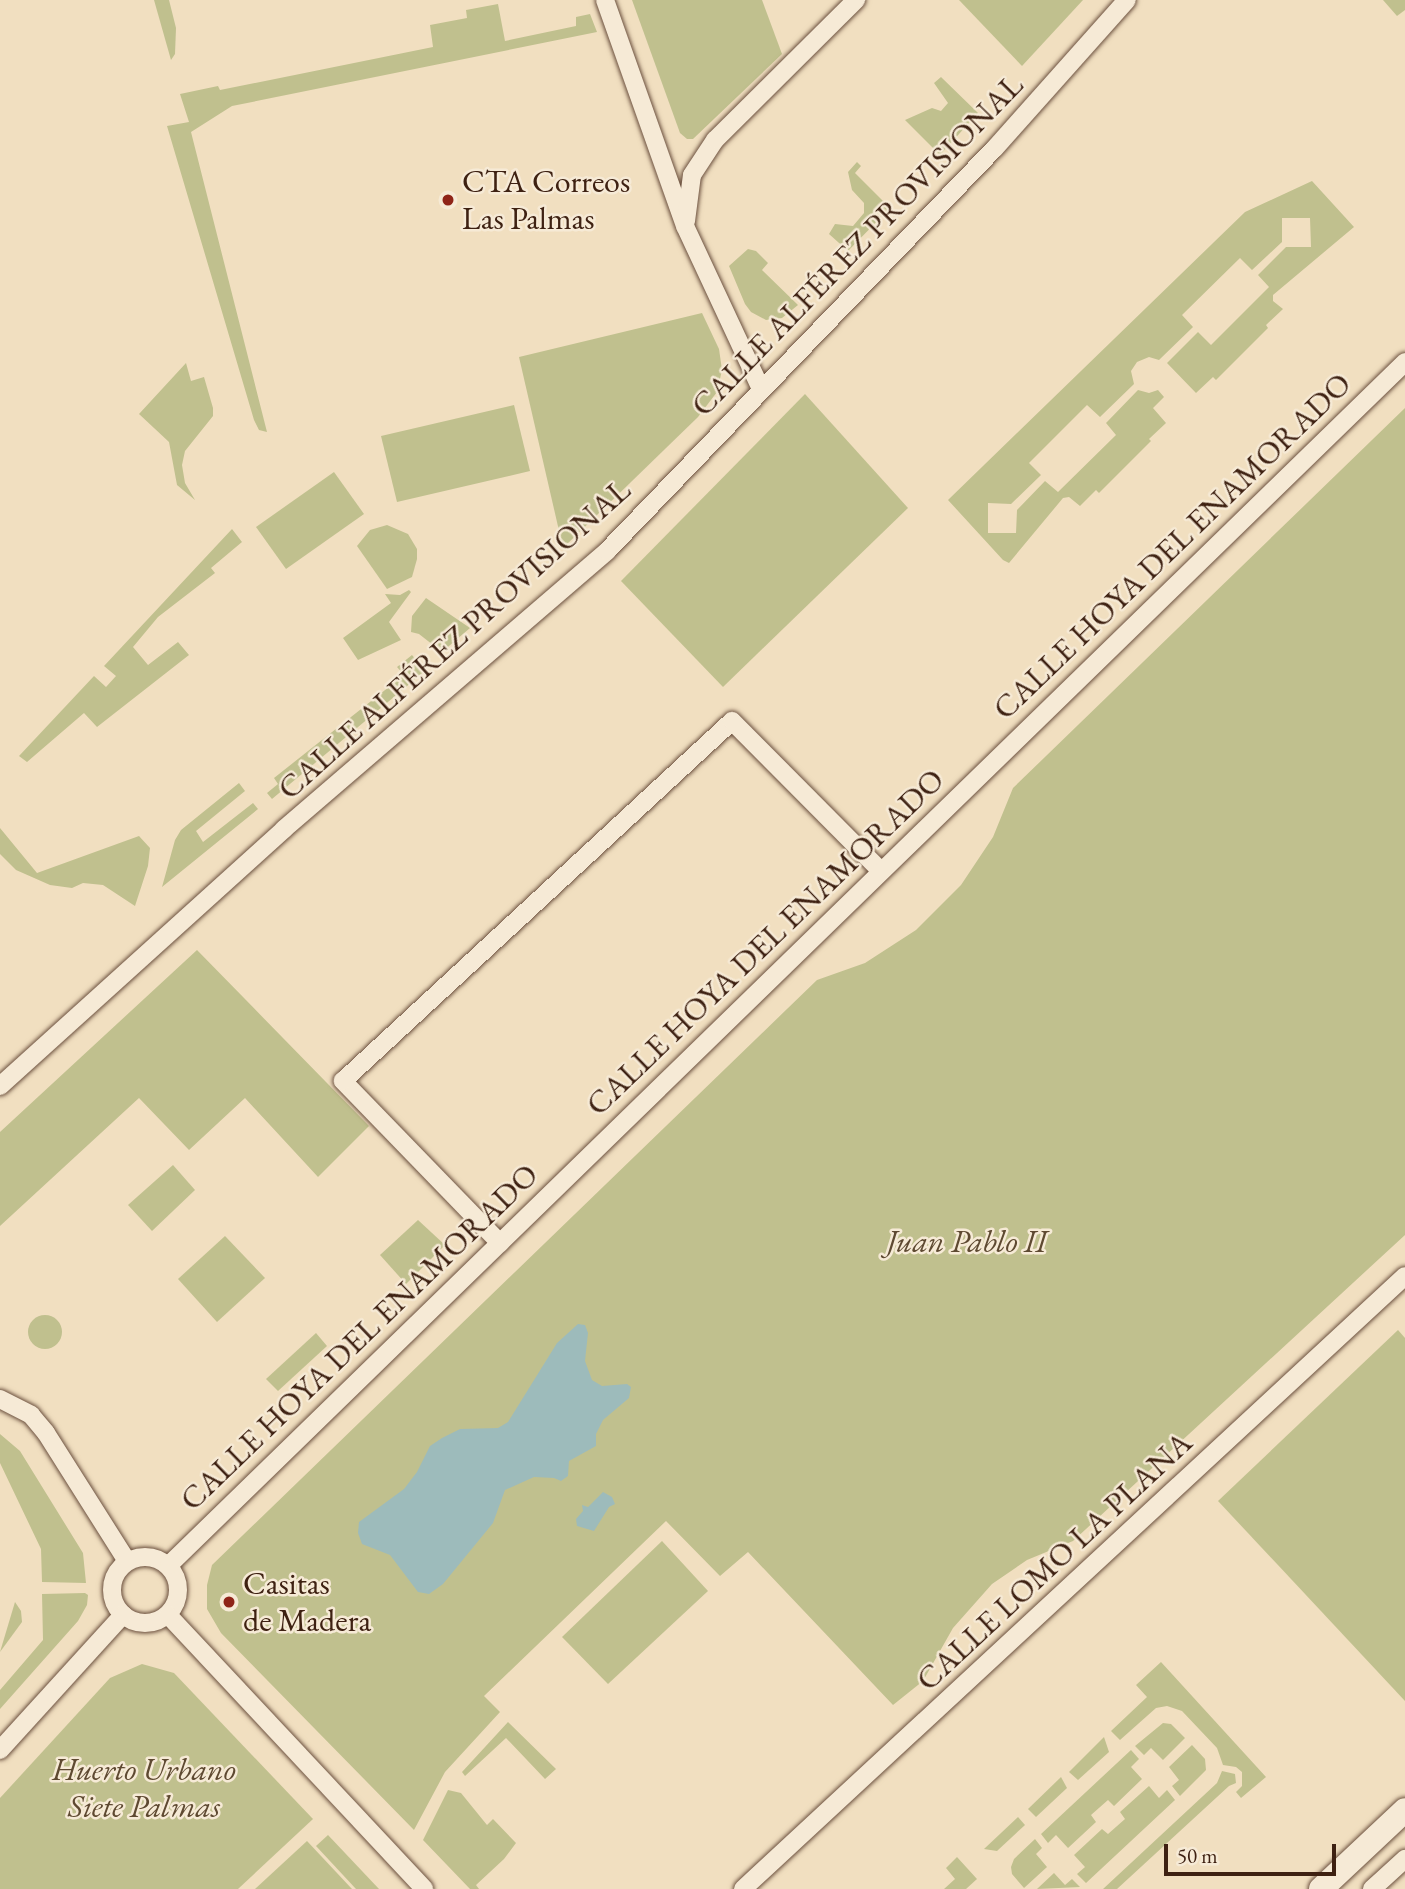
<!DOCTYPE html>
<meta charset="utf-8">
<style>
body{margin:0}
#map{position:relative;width:1405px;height:1889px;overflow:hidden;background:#f1dfc0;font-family:"EB Garamond",serif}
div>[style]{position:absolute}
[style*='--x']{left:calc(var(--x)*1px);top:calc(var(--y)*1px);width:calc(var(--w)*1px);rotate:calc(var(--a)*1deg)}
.green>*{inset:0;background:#c0c08e}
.round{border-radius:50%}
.water>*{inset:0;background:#9dbbbb}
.roads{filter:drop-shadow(0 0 2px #6b503e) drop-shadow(0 0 2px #6b503e)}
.street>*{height:18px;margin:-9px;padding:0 9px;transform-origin:9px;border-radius:9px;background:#f6ead6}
.street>.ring{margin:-9px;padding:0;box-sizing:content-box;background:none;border:18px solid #f6ead6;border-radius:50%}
.secondary>*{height:24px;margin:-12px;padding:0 12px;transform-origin:12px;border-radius:12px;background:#f6ead6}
.dots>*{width:19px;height:19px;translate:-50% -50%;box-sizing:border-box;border:4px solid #f6ead6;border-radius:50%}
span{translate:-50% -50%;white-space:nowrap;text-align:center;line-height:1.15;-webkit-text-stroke:5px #f6ead6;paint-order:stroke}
.poi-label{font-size:32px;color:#3e2112}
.left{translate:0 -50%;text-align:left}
.street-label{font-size:32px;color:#3e2112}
.park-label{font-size:32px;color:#5e4931;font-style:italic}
.scale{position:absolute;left:1164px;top:1844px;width:172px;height:32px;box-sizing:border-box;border:4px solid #3e2112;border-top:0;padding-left:9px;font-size:21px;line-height:24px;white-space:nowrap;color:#3e2112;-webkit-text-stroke:5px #f6ead6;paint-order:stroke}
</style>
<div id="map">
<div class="green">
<i style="clip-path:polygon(154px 0,169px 0,176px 28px,175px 54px,171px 60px)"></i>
<i style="clip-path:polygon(632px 0,762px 0,782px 54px,693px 139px,687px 139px,680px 133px)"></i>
<i style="clip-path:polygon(959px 0,1083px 0,1022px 66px)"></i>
<i style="clip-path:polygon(1383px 0,1405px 0,1405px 10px,1397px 16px)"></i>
<i style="clip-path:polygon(498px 4px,505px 41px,576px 26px,576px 17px,590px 14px,597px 32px,232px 106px,191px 132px,267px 432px,259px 430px,254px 420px,167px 126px,189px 122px,180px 94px,218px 86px,220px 90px,433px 47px,430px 25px,467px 18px,466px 10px)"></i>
<i style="clip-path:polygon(941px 77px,978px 113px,940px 155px,905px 120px,932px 108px,941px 111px,948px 103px,934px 83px)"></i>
<i style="clip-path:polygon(857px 162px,861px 166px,855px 173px,890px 208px,848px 251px,829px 234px,835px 224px,853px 226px,864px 213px,864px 203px,852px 190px,848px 172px)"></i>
<i style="clip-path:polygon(1312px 181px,1354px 227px,1273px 295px,1273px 301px,1283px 309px,1266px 325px,1268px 328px,1216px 380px,1213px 377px,1196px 393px,1167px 363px,1198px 332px,1211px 345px,1269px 287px,1258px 275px,1286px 247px,1311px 247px,1310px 218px,1282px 218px,1282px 242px,1252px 270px,1240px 258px,1182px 315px,1193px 327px,1159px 360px,1149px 357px,1137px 362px,1131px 371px,1134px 384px,1100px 417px,1087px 405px,1029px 463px,1041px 475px,1011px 504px,988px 503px,988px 533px,1016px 533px,1017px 510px,1045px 481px,1058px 492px,1116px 435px,1106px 423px,1138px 390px,1149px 393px,1158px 390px,1164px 397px,1153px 408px,1166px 423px,1149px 439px,1151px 441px,1099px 493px,1096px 490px,1080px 506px,1069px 497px,1063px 498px,1009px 563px,1003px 560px,948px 500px,1245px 212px)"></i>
<i style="clip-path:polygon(748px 249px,756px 251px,768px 263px,762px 270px,798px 305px,782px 318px,766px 320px,751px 312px,745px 304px,729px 266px)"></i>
<i style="clip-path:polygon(702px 313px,719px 349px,722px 370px,717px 392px,698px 417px,563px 548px,519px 357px)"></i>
<i style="clip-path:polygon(186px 363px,191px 381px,204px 377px,213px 408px,213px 416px,185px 451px,182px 465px,185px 483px,195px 500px,177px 485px,169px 442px,139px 414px)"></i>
<i style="clip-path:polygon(805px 394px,908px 508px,723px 687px,621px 581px)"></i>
<i style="clip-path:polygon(514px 405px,530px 471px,397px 502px,381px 436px)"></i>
<i style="clip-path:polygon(1405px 408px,1405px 1235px,1073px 1541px,1027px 1560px,992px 1584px,953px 1628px,923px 1681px,893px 1705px,748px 1552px,720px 1576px,666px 1521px,484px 1696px,500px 1712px,445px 1772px,414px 1830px,221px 1633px,207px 1609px,207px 1585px,212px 1565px,817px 980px,865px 963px,916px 930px,961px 885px,993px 837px,1013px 788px)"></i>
<i style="clip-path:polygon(334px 472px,364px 514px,286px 569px,256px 527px)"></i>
<i style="clip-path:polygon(387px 525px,408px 534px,417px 549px,417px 559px,412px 577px,387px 589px,357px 546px,370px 530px)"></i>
<i style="clip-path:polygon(232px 529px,242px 542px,211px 568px,215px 573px,158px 617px,133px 647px,148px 665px,178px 642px,189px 655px,97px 727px,84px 713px,27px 762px,19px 756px,94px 676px,106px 687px,116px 676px,104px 666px)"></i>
<i style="clip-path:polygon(409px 590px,411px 592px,389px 622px,401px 640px,358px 660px,343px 638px,391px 603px,385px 594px,400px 595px)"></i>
<i style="clip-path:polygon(426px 598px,470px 628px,442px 652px,419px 634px,411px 632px,412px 616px)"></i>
<i style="clip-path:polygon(412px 655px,425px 671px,272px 799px,267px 793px,278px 784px,274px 778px,404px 675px,397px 667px)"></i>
<i style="clip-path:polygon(239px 783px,245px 791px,196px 831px,203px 842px,253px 803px,258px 809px,162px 887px,175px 840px,181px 830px)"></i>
<i style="clip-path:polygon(0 828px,37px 873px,139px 836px,150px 848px,148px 866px,135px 906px,103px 885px,83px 883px,72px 888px,50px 885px,16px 870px,0 854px)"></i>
<i style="clip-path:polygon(197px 950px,369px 1126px,318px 1177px,245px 1098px,189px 1150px,139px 1098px,0 1226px,0 1132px)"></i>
<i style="clip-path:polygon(173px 1165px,195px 1190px,152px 1231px,128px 1205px)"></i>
<i style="clip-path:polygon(418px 1220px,445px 1245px,406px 1284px,380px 1255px)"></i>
<i style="clip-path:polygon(225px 1236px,265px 1278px,217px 1322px,178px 1279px)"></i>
<i class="round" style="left:28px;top:1315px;width:34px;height:34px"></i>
<i style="clip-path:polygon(1398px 1330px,1405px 1338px,1405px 1701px,1218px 1501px)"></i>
<i style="clip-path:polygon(316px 1333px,327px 1346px,278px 1391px,266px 1379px)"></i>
<i style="clip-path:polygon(0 1434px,20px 1451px,83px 1553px,86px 1583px,42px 1582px,41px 1549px,0 1463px)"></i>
<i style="clip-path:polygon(662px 1541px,708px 1591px,608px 1684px,562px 1637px)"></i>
<i style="clip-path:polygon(85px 1593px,88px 1595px,87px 1605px,78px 1621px,0 1709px,0 1690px,43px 1640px,42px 1594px)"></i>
<i style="clip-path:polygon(15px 1602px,21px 1611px,22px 1622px,0 1652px)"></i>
<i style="clip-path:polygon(1161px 1662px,1266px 1777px,1241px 1798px,1236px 1792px,1242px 1786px,1242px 1772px,1236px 1767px,1223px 1765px,1217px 1748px,1182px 1711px,1167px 1706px,1156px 1708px,1120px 1740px,1111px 1731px,1147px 1697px,1136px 1685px)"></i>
<i style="clip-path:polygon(142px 1664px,174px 1673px,313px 1819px,238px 1889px,0 1889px,0 1798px,110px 1678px)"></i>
<i style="clip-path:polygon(508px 1722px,556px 1769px,545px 1779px,506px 1738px,465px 1776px,462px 1772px)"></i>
<i style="clip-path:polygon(1163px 1723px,1171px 1724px,1185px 1738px,1163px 1760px,1151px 1748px,1144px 1755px,1135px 1746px)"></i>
<i style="clip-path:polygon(1104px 1737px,1109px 1752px,1078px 1780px,1069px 1772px)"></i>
<i style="clip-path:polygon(1192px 1745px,1205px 1759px,1206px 1770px,1180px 1796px,1172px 1786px,1179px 1780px,1169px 1767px)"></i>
<i style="clip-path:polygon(1131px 1750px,1139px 1759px,1131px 1767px,1142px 1779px,1114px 1806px,1108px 1800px,1091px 1815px,1096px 1822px,1068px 1848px,1056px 1835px,1048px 1843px,1041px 1834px)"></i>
<i style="clip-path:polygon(1222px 1771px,1235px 1774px,1236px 1783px,1229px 1786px,1117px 1889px,1103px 1889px,1217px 1783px)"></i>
<i style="clip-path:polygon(1061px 1777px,1067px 1788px,1036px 1817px,1028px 1809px)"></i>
<i style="clip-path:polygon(1149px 1786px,1159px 1798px,1167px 1790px,1175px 1800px,1086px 1883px,1077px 1874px,1085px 1867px,1074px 1855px,1102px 1829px,1108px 1834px,1125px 1819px,1120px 1812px)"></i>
<i style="clip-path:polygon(448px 1790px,461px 1793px,487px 1825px,493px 1819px,516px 1843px,504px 1859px,476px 1885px,479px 1889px,470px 1889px,423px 1840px)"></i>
<i style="clip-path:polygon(1018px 1817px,1025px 1825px,997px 1851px,984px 1849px)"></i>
<i style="clip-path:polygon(328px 1835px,379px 1889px,356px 1889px,316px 1846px)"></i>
<i style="clip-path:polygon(1035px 1839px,1042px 1848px,1036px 1854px,1047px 1867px,1024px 1888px,1012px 1874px,1011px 1867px,1014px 1859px)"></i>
<i style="clip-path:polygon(307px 1841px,352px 1889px,255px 1889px)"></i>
<i style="clip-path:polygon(957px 1857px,977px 1879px,966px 1889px,944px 1889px,955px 1879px,946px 1868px)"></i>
<i style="clip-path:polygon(1054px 1873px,1065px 1885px,1072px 1879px,1080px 1887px,1037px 1889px)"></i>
</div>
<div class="water">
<i style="clip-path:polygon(578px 1324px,585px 1325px,588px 1333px,585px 1361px,592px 1380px,602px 1386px,627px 1384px,631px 1387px,629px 1398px,603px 1420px,596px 1434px,596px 1446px,569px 1461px,568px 1476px,561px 1481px,554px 1478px,534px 1477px,505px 1490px,493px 1523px,443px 1584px,429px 1594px,418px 1592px,390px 1555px,362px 1544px,358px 1533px,359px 1522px,404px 1489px,417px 1472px,430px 1446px,442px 1438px,460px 1429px,498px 1428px,508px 1422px,557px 1343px)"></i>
<i style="clip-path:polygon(603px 1492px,612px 1497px,615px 1504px,609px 1507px,594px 1531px,577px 1526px,576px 1519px,583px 1511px,582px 1505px,588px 1507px)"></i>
</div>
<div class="roads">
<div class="street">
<i style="--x:605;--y:0;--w:240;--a:70.5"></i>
<i style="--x:685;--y:226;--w:180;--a:65"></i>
<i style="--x:686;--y:221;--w:46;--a:-82.6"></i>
<i style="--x:692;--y:175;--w:42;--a:-56.7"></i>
<i style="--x:715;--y:140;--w:199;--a:-44.8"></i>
<i style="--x:0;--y:1086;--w:383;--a:-42.1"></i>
<i style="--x:284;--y:829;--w:426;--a:-40.7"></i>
<i style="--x:607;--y:551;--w:559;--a:-46.09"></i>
<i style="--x:995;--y:148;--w:198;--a:-48.3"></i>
<i style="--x:500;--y:1243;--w:226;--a:-134.1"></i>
<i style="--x:343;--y:1081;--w:530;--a:-42.78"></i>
<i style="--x:732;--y:721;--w:210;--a:45.2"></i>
<i style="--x:0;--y:1399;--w:35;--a:27"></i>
<i style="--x:31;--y:1415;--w:23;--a:50"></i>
<i style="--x:46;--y:1433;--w:151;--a:57.7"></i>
<i class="ring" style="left:112px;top:1557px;width:48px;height:48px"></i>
<i style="--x:169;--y:1565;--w:1725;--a:-44.22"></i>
<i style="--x:168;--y:1615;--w:375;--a:46.9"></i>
<i style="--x:0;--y:1750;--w:183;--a:-47.7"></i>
<i style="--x:743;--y:1889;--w:902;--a:-42.8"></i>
<i style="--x:1372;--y:1889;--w:45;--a:-42.3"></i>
</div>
<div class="secondary">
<i style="--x:1321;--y:1889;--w:115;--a:-43.2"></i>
</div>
</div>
<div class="dots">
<i style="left:448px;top:200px;background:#8f2418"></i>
<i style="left:229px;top:1602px;background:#8f2418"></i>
</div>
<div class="poi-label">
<span class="left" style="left:462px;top:200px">CTA Correos<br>Las Palmas</span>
<span class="left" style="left:243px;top:1602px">Casitas<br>de Madera</span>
</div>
<div class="street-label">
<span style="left:857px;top:245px;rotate:-46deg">CALLE ALFÉREZ PROVISIONAL</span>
<span style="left:1172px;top:546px;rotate:-44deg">CALLE HOYA DEL ENAMORADO</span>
<span style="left:454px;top:639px;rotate:-42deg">CALLE ALFÉREZ PROVISIONAL</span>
<span style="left:765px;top:942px;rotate:-44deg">CALLE HOYA DEL ENAMORADO</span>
<span style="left:359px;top:1337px;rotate:-44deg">CALLE HOYA DEL ENAMORADO</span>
<span style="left:1054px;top:1561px;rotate:-43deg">CALLE LOMO LA PLANA</span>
</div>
<div class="park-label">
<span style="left:967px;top:1241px">Juan Pablo II</span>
<span style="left:144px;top:1788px">Huerto Urbano<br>Siete Palmas</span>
</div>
<div class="scale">50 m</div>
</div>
